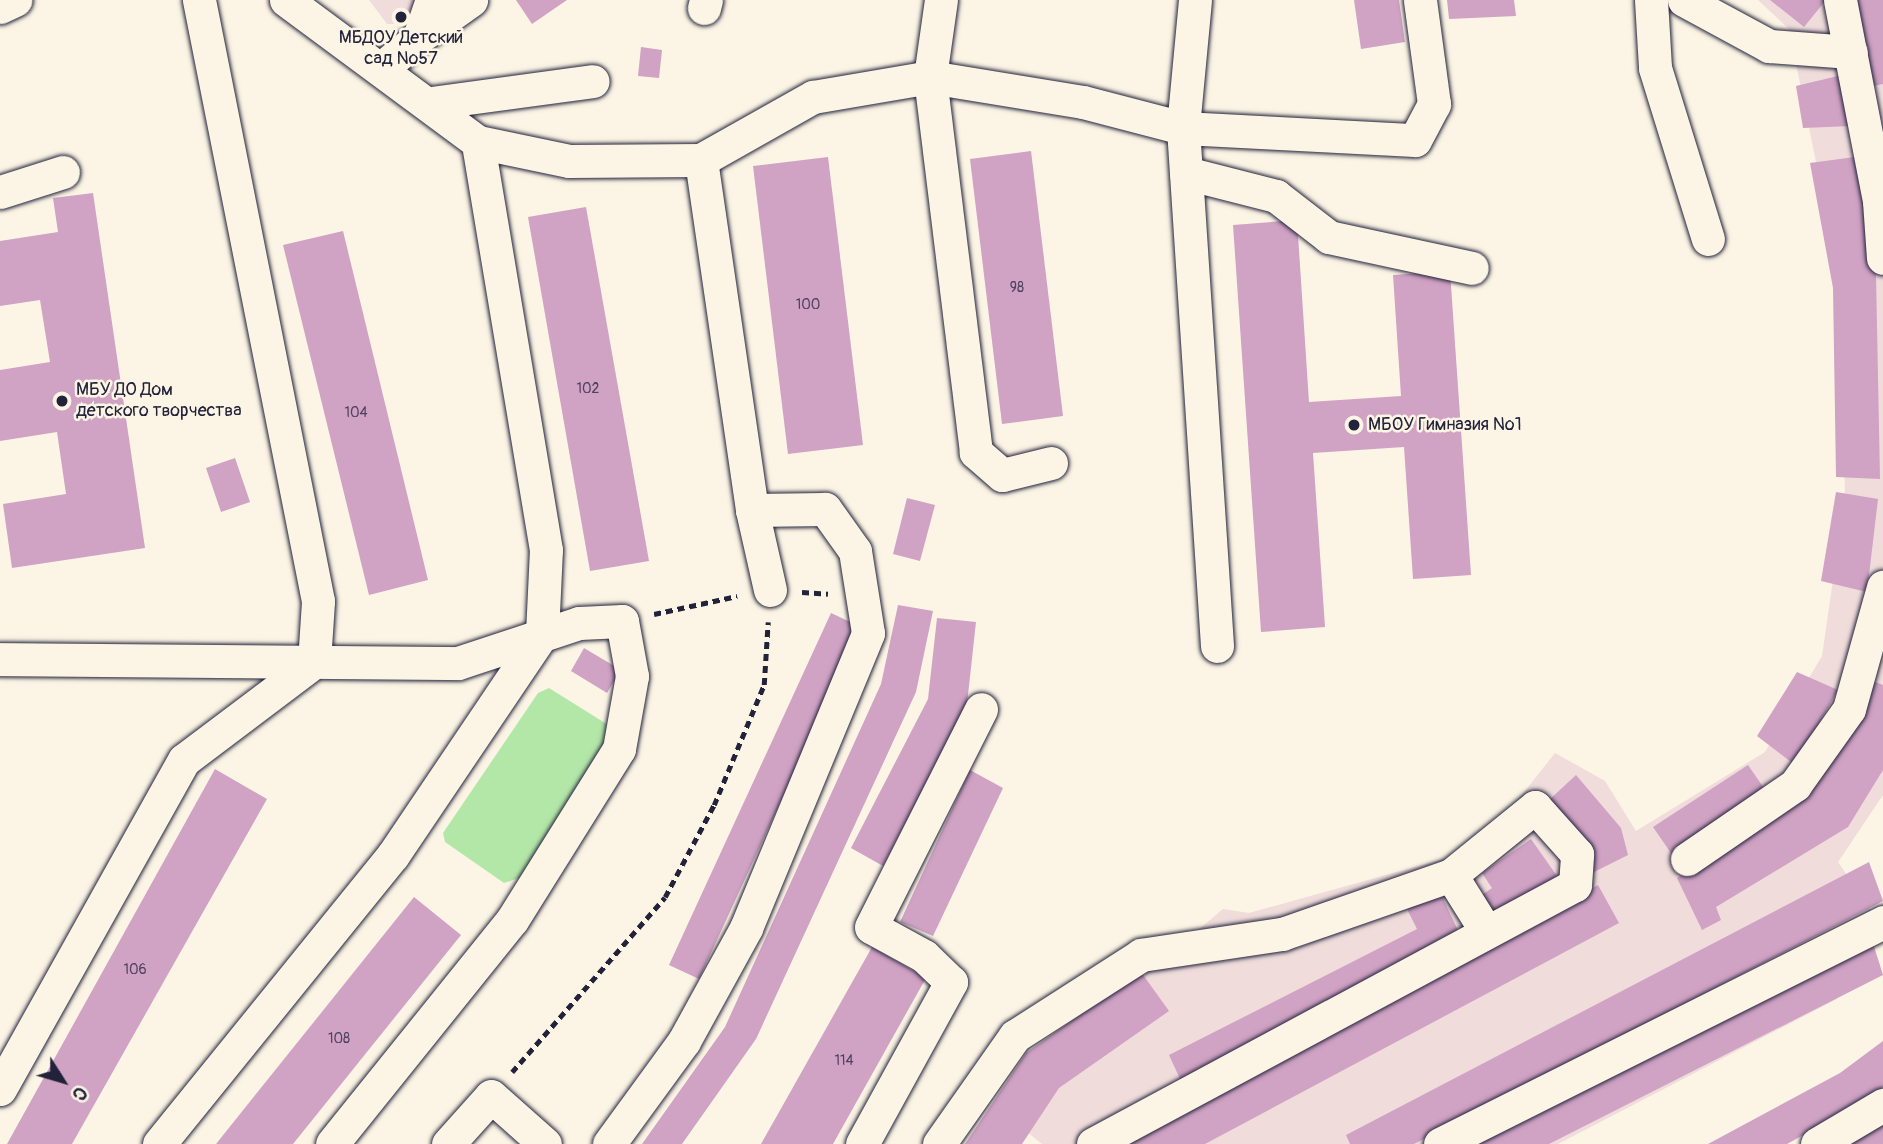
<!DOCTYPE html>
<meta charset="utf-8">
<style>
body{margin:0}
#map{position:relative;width:1883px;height:1144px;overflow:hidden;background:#fcf5e5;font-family:Pangolin,sans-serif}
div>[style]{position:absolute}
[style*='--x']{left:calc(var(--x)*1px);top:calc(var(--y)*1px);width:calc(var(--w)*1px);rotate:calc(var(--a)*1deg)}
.built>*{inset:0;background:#efdcdb}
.green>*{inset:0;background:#b3e7a8}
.building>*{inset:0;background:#d0a2c4}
.path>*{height:4.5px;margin-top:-2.25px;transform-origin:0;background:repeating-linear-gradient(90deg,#22223b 0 7px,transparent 0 12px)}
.roads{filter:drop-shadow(0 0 2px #22223b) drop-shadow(0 0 2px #22223b)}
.minor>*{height:33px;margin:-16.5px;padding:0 16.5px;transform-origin:16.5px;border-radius:16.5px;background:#fcf5e5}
.dots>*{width:19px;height:19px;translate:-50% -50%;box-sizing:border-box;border:4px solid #fcf5e5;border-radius:50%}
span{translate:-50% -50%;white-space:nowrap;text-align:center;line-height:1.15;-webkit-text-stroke:5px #fcf5e5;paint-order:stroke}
.number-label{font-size:14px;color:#4e425d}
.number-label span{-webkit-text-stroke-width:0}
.poi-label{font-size:18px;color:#22223b}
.left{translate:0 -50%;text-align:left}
.north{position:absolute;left:28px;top:1046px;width:70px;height:70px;-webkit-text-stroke:5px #fcf5e5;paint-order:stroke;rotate:127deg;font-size:19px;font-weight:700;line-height:28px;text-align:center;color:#22223b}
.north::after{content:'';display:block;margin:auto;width:24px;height:32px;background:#22223b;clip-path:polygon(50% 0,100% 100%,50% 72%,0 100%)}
</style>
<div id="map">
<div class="built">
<i style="clip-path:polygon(369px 0,443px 0,408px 24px,387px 24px)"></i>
<i style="clip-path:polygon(1758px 0,1883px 0,1883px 795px,1838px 862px,1883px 928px,1821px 969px,1837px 999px,1558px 1144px,1042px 1144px,1003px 1113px,1034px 1069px,1223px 909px,1249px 913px,1479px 849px,1555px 753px,1605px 781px,1636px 831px,1765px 752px,1822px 656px,1845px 497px,1840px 280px,1789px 29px)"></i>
</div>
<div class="green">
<i style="clip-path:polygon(549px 688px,613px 728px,522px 877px,504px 883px,445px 842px,443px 833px,538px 693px)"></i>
</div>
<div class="building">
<i style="clip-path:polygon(516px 0,567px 0,532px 24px)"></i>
<i style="clip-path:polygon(1354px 0,1399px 0,1405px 42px,1361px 49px)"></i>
<i style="clip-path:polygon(1447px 0,1514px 0,1516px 16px,1449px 19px)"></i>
<i style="clip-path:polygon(1770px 0,1826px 0,1804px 27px)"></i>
<i style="clip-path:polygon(1847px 0,1883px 0,1883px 84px,1873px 86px)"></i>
<i style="clip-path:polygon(641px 47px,662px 50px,659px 78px,638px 76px)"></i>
<i style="clip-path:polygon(1842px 75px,1851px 126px,1803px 128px,1796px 86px)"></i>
<i style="clip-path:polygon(1031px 151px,1063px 416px,1002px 424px,970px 159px)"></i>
<i style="clip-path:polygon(828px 157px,863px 445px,788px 454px,753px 166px)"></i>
<i style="clip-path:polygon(1855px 157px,1876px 275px,1880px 479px,1836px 477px,1833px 288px,1810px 163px)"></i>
<i style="clip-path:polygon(93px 193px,145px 548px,12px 568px,3px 504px,66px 494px,57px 432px,0 441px,0 370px,50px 362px,40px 300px,0 306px,0 241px,58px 232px,53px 198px)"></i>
<i style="clip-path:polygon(586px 207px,649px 561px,590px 571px,528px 217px)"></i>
<i style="clip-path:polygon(1297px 220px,1309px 402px,1401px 396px,1393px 275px,1450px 271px,1471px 575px,1413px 579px,1404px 447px,1313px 453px,1325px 627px,1261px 632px,1233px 225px)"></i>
<i style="clip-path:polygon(343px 231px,428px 580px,369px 595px,283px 245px)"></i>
<i style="clip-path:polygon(235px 458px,250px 502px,221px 512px,206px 468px)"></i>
<i style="clip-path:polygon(1836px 492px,1878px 499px,1867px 592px,1821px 581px)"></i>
<i style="clip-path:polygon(907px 498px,935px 505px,920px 561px,893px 554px)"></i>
<i style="clip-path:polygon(898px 605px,933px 611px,916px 692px,756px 1039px,682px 1144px,642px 1144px,725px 1027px,881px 684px)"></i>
<i style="clip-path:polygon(831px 613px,861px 627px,699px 979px,669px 965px)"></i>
<i style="clip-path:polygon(937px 618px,976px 622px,967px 704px,883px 866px,851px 848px,928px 699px)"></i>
<i style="clip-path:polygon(584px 648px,621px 670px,607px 693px,571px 671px)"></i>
<i style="clip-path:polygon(1797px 672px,1838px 690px,1795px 765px,1757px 736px)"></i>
<i style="clip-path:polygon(1867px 679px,1883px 685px,1883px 770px,1848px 827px,1716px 907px,1721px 920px,1702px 930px,1677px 878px,1803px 799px)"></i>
<i style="clip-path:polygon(1748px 765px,1768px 794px,1673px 856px,1653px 827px)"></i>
<i style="clip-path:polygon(215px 769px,267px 799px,72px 1144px,7px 1144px)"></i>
<i style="clip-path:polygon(970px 770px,1003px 788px,933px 936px,900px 922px)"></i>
<i style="clip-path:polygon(1576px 775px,1621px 828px,1628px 855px,1594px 872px,1588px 848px,1548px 801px)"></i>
<i style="clip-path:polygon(1531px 839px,1557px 876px,1490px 920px,1476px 899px,1492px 888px,1482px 873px)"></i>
<i style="clip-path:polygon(1869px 862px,1883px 901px,1414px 1144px,1350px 1144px,1346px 1135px)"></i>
<i style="clip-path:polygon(1598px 885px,1619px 923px,1205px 1144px,1127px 1144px)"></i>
<i style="clip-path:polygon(1440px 892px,1462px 939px,1181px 1081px,1169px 1055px,1417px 929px,1407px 909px)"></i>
<i style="clip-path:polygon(414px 897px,461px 935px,293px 1144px,216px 1144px)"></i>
<i style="clip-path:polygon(1872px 940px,1883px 975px,1549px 1144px,1465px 1144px)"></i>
<i style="clip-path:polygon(872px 947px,926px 978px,833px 1144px,761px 1144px)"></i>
<i style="clip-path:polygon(1141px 972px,1169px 1011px,1059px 1088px,1022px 1144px,965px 1144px,1026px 1053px)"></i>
<i style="clip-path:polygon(1883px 1041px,1883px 1087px,1862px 1103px,1787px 1144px,1708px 1144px,1840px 1073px)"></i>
<i style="clip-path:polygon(1883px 1118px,1883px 1144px,1838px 1144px)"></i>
</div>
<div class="path">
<i style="--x:802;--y:592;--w:26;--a:4"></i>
<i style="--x:654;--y:614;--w:85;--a:-12.2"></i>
<i style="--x:512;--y:1072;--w:232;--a:-48.8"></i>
<i style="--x:665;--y:897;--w:104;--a:-62"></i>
<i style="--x:714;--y:805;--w:130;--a:-67.4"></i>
<i style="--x:764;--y:685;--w:63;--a:-86.4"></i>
</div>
<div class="roads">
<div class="minor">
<i style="--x:286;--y:0;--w:239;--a:36.5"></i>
<i style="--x:478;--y:142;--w:93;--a:11.8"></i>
<i style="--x:569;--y:161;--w:132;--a:-0.4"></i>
<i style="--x:701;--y:160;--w:129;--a:-29.4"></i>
<i style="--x:813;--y:97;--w:119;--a:-9.7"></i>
<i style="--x:930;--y:77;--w:78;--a:-81.9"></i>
<i style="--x:1195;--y:0;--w:129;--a:95.4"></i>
<i style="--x:1183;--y:128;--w:519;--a:86.24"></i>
<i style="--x:1651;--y:0;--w:68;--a:86.6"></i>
<i style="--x:1655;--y:68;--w:179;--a:72.8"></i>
<i style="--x:1684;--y:0;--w:97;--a:28.4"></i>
<i style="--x:1769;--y:46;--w:82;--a:4.2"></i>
<i style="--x:1840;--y:0;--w:205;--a:79"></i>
<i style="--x:1879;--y:201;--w:57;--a:86"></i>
<i style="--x:0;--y:7;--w:17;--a:-25"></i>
<i style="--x:704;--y:8;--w:8;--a:-76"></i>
<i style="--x:419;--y:37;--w:64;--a:-35.4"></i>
<i style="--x:382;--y:68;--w:48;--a:-40"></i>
<i style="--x:419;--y:37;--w:39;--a:-71"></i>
<i style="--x:431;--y:103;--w:163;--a:-7.7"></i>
<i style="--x:701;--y:160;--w:354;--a:81.7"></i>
<i style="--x:752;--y:510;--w:82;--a:77.3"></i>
<i style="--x:1186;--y:173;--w:93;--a:14.3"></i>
<i style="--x:1276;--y:196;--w:67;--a:37.7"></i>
<i style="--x:1329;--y:237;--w:146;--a:12.2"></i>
<i style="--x:0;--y:192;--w:66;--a:-17.6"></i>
<i style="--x:1051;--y:463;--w:50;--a:166.2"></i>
<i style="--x:1002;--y:475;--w:35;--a:-139"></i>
<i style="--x:976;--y:452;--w:378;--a:-97"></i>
<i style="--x:930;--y:77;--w:155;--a:9.3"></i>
<i style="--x:1083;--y:102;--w:103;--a:14.6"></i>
<i style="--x:1183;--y:128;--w:232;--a:3"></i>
<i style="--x:1415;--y:140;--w:41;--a:-62.2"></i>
<i style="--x:1434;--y:104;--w:105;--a:-97.7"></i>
<i style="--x:0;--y:659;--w:458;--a:0.5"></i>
<i style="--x:458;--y:663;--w:127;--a:-18.3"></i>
<i style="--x:579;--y:623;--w:43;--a:-2.7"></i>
<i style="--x:622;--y:621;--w:56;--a:79.7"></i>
<i style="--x:632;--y:676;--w:74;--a:100.1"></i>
<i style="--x:619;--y:749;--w:202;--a:122"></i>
<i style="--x:512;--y:920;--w:287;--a:128.8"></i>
<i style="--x:1687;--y:859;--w:131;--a:-34.4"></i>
<i style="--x:1795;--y:785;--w:93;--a:-54.6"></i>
<i style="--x:1849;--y:709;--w:127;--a:-74.4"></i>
<i style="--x:0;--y:1089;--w:377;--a:-60.8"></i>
<i style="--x:184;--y:760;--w:163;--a:-37"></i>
<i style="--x:314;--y:662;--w:61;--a:-86.2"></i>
<i style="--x:318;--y:601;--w:613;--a:-101.2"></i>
<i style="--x:159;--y:1144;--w:372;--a:-51"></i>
<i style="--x:393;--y:855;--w:267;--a:-56"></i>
<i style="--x:542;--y:634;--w:84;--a:-87.3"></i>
<i style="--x:546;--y:550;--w:414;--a:-99.5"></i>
<i style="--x:448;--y:1144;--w:64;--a:-48.1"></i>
<i style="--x:491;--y:1096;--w:72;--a:41.6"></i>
<i style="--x:609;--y:1144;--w:127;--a:-53.9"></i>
<i style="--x:684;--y:1041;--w:129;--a:-61.2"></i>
<i style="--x:746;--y:928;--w:319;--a:-67.5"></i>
<i style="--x:868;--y:633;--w:83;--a:-99"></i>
<i style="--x:855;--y:551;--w:52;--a:-125.5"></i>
<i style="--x:825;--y:509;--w:73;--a:179.2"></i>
<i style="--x:862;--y:1144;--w:185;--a:-61.2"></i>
<i style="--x:951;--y:982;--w:37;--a:-136"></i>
<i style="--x:924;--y:956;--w:60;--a:-151.3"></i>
<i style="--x:871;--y:927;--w:244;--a:-63.2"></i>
<i style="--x:939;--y:1144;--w:132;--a:-54.9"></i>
<i style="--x:1015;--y:1036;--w:150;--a:-32.7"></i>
<i style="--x:1141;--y:955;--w:143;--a:-8.5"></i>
<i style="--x:1282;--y:934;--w:179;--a:-19.2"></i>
<i style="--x:1093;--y:1144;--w:547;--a:-28.25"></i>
<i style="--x:1575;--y:885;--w:31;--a:-86"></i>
<i style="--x:1577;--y:854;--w:63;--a:-131.8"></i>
<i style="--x:1535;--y:807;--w:108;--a:141"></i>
<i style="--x:1451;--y:875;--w:66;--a:58"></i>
<i style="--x:1440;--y:1144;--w:496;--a:-26.6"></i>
<i style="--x:1817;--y:1144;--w:77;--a:-30.6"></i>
</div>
</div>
<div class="dots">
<i style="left:401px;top:17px;background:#22223b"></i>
<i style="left:62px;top:401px;background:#22223b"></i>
<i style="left:1354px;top:425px;background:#22223b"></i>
</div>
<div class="number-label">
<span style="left:1017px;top:288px">98</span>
<span style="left:808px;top:305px">100</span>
<span style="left:588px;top:389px">102</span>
<span style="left:356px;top:413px">104</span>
<span style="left:135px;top:970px">106</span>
<span style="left:339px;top:1039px">108</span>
<span style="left:844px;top:1061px">114</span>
</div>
<div class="poi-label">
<span style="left:401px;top:49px">МБДОУ Детский<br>сад №57</span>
<span class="left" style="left:76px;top:401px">МБУ ДО Дом<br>детского творчества</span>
<span class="left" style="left:1368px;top:425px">МБОУ Гимназия №1</span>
</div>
<div class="north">С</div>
</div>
